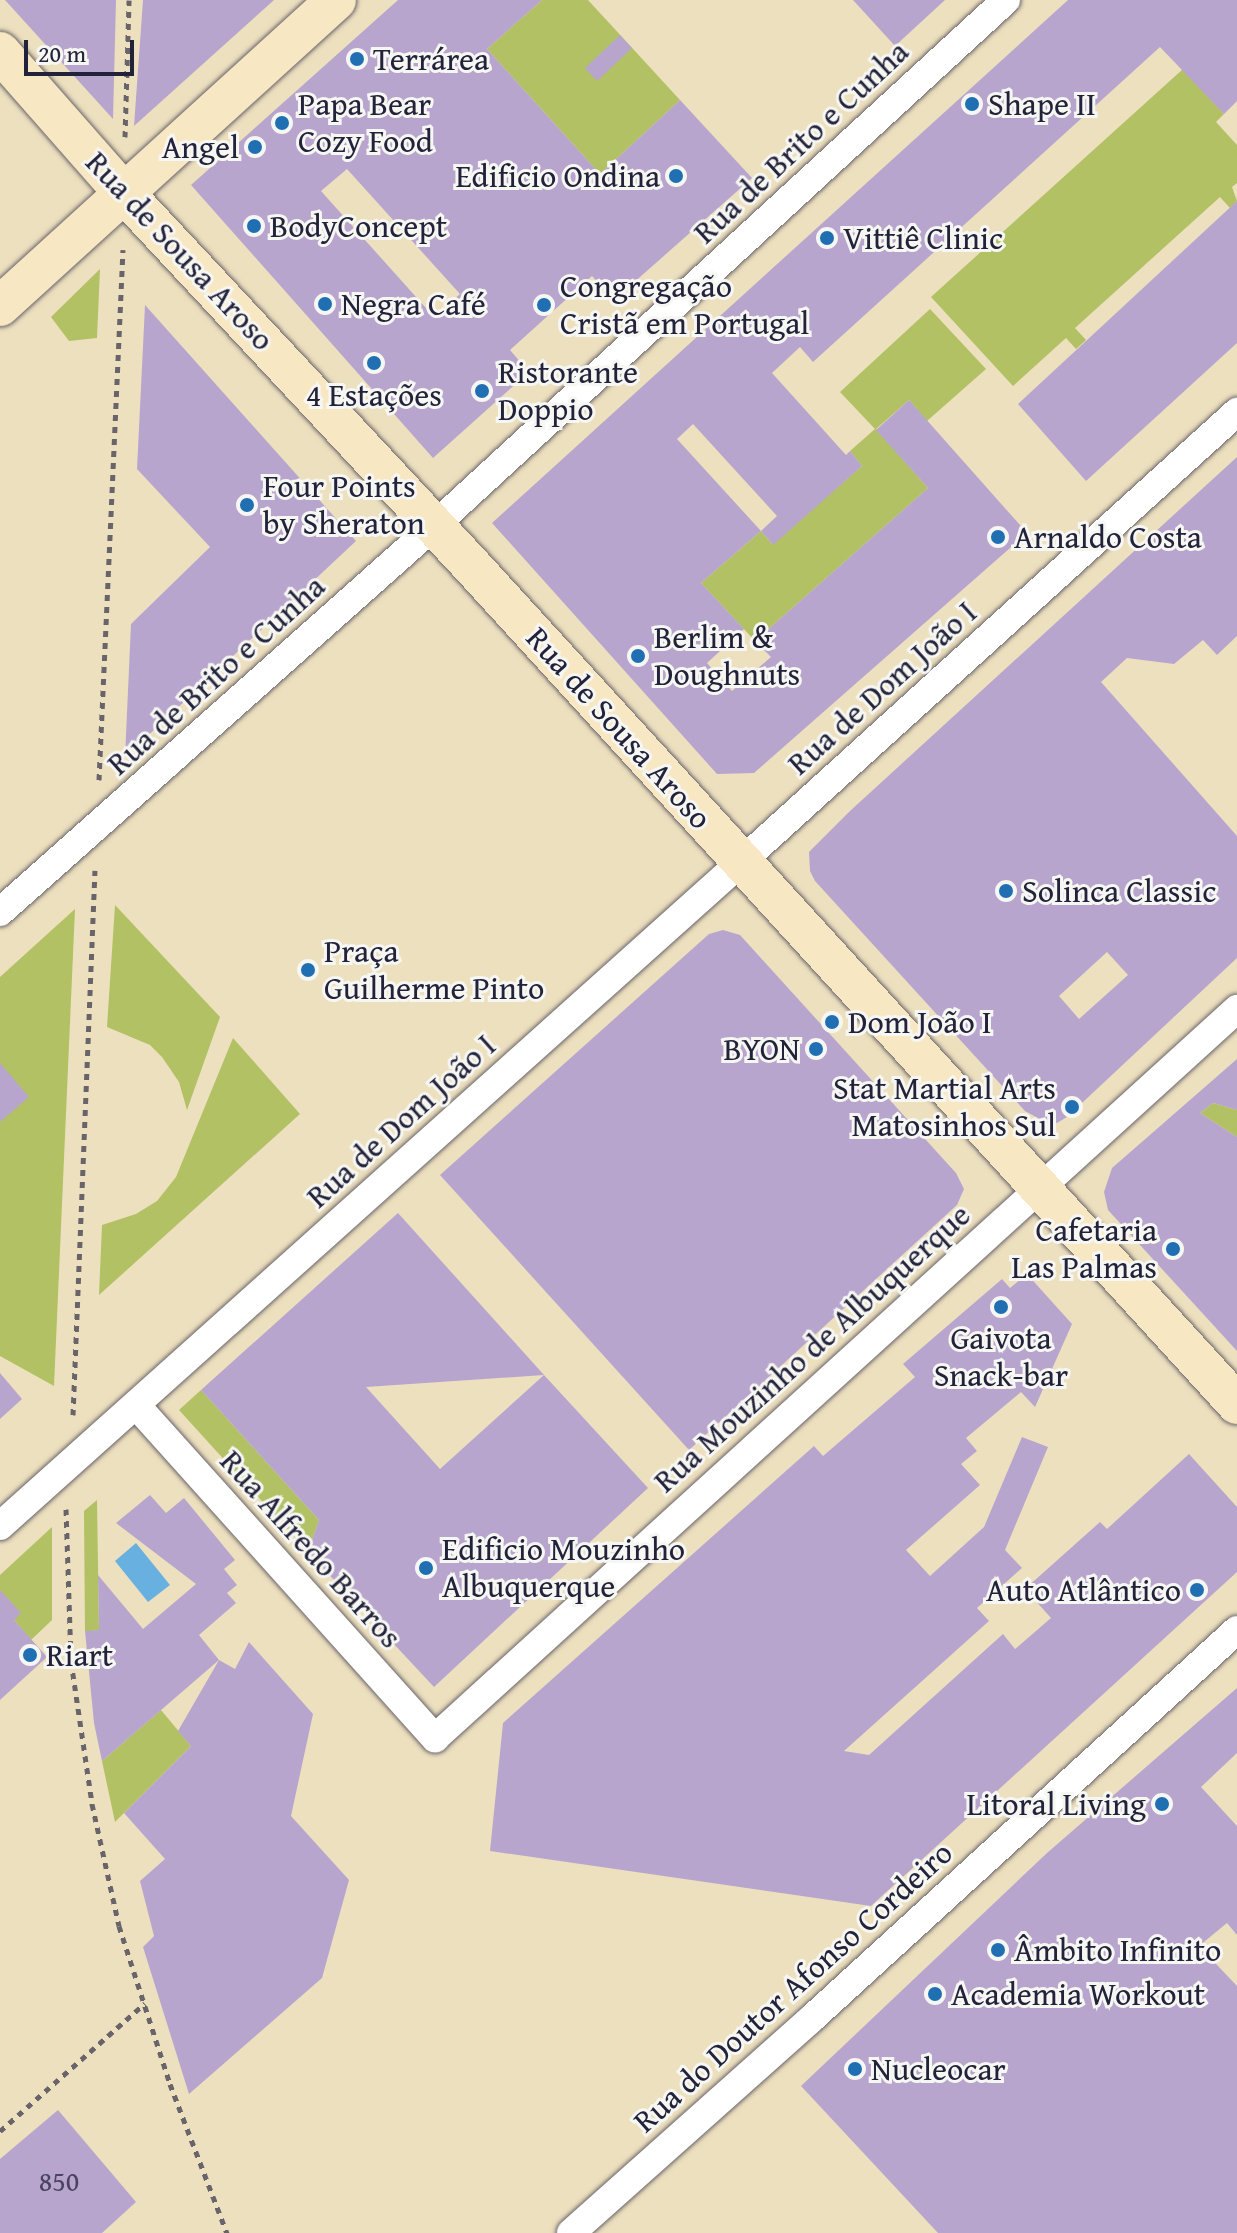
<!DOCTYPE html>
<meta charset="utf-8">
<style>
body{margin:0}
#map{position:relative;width:1237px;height:2233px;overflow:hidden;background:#ede0bf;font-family:"Gentium Book Plus",serif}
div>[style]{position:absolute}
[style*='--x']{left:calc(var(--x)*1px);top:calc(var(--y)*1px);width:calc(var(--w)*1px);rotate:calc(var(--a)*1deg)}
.green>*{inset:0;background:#b1c164}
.water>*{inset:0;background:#68b0df}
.building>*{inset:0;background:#b8a5cd}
.path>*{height:5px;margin-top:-2.5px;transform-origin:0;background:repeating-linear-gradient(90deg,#696469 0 6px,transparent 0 12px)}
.roads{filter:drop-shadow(0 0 2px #696469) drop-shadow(0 0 2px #696469)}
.street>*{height:28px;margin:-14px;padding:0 14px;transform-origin:14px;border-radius:14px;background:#fff}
.secondary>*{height:40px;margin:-20px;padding:0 20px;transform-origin:20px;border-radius:20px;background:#f8e7c3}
.dots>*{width:22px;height:22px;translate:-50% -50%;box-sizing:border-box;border:4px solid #f6f6f2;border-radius:50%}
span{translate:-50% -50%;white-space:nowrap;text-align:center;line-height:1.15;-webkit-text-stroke:6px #f6f6f2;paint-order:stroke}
.number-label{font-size:28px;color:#484360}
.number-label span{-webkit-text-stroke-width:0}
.poi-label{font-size:32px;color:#22223b}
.left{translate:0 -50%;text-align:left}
.right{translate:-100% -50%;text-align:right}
.street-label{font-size:32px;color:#22223b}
.scale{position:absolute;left:24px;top:40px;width:110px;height:36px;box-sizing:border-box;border:4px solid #22223b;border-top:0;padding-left:10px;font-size:24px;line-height:28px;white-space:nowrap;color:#22223b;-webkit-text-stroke:6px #f6f6f2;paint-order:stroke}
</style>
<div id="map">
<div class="green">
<i style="clip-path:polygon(542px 0,588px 0,680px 100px,600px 174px,487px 49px)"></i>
<i style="clip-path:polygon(1183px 69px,1224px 114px,1216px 122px,1237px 145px,1237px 183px,1232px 187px,1237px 201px,1230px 208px,1220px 197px,1075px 328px,1086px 340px,1076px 349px,1066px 338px,1013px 386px,931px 297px)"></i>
<i style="clip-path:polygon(100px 269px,97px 338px,69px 341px,51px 317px)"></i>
<i style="clip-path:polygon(930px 309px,986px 369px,927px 421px,909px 400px,876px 429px,928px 488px,755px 641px,701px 583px,761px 531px,772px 544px,862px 466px,850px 451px,875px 429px,840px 392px)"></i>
<i style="clip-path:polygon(115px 905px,220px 1017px,187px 1110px,179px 1082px,162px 1057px,150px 1045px,107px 1027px)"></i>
<i style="clip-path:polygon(75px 909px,54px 1386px,0 1356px,0 977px)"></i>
<i style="clip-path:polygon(233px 1038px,300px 1114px,99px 1295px,102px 1225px,136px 1214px,157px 1201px,176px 1177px)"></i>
<i style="clip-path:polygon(1213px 1103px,1237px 1110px,1237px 1137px,1200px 1113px)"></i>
<i style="clip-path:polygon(201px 1390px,319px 1520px,308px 1552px,179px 1410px)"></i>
<i style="clip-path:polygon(97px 1500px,99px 1630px,85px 1632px,84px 1511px)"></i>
<i style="clip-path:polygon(52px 1527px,52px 1620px,31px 1640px,14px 1620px,0 1590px,0 1575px)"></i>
<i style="clip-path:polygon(161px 1710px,191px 1746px,115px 1822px,102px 1761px)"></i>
</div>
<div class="water">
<i style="clip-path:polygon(136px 1543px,170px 1585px,148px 1602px,115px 1561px)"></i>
</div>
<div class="building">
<i style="clip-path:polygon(5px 0,116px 0,113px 119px)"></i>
<i style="clip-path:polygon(143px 0,274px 0,134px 126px)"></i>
<i style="clip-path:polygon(evenodd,398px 0,542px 0,487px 49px,600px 174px,680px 100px,752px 178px,614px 300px,592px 276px,510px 350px,529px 372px,433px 458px,191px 185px,398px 0,347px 169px,460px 294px,434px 317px,321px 191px,347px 169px)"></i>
<i style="clip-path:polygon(853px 0,945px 0,895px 46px)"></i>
<i style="clip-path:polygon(evenodd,1068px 0,1237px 0,1237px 101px,1224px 114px,1160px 47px,813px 362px,800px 347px,772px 373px,846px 455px,850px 451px,862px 466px,773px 545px,761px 531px,701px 583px,744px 629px,707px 663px,732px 691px,771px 657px,755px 641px,928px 488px,876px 430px,909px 400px,1027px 533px,754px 773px,717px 774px,492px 523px,1068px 0,693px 424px,777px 516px,761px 531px,677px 439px,693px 424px)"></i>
<i style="clip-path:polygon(620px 35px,632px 48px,597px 81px,585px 68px)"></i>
<i style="clip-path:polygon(1237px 201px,1237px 343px,1086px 481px,1018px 404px)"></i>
<i style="clip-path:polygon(145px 305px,356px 541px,125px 757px,131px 624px,210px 547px,137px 469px)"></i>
<i style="clip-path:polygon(evenodd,1237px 457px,1237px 636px,1217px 655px,1203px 640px,1174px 664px,1127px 658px,1101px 682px,1237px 836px,1237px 958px,1067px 1117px,1057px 1123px,1045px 1122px,1025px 1111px,815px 881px,810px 871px,809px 852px,850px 811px,1237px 457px,1107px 952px,1128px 975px,1079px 1019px,1059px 996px,1107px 952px)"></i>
<i style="clip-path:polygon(723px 930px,740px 935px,956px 1173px,964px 1189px,957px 1205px,689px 1450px,440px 1175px,709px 934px)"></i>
<i style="clip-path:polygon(1237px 1059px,1237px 1110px,1213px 1103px,1200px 1113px,1237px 1137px,1237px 1351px,1108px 1210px,1104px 1192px,1112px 1168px)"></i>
<i style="clip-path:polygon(0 1063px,29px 1097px,0 1122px)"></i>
<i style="clip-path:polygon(398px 1213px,544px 1375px,366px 1387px,440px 1469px,544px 1375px,648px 1488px,434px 1687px,308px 1552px,319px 1520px,201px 1390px)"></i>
<i style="clip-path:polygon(1027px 1274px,1072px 1324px,1035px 1407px,1021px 1392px,966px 1438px,977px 1451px,961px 1464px,980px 1485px,906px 1550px,930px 1576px,984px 1527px,1022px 1437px,1048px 1447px,1005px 1550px,1022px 1568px,977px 1608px,989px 1621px,844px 1751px,869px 1755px,1003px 1634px,1015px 1649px,1051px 1618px,1025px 1589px,1100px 1522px,1107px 1529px,1189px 1454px,1237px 1507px,1237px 1572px,871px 1906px,490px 1851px,503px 1723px,814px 1446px,823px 1456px,915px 1377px,903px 1364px,1002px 1279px,1010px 1288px)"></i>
<i style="clip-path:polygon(0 1373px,22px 1399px,0 1419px)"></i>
<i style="clip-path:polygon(150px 1495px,166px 1513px,184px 1498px,235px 1560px,224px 1569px,237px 1585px,227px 1593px,236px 1603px,199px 1635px,219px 1660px,235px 1669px,249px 1642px,313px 1714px,291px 1816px,349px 1880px,322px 1978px,189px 2094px,143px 1947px,154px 1936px,140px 1881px,165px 1859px,124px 1813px,191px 1746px,178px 1731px,219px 1660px,102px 1761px,94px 1723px,85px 1631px,99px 1630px,98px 1575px,143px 1629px,196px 1584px,116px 1523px)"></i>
<i style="clip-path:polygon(0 1590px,21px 1613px,14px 1620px,47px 1657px,0 1700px)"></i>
<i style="clip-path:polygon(1237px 1688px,1237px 1753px,1201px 1787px,1237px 1826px,1237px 1935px,1227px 1923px,1199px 1946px,1237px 1986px,1237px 2233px,938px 2233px,801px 2086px,1047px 1853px)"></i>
<i style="clip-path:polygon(58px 2110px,136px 2202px,102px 2233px,0 2233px,0 2159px)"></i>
</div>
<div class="path">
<i style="--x:125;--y:137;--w:137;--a:-88.3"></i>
<i style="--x:99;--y:780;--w:531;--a:-87.41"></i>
<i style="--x:73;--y:1415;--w:545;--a:-87.69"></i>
<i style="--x:66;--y:1509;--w:152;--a:88.1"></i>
<i style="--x:71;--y:1661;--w:145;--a:81.6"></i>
<i style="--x:92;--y:1804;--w:125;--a:77.5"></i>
<i style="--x:119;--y:1926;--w:166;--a:72.1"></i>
<i style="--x:170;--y:2084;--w:160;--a:69.1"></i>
<i style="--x:0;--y:2131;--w:193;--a:-41.4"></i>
</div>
<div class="roads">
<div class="street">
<i style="--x:0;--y:912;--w:581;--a:-41.65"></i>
<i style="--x:434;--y:526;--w:777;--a:-42.6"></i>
<i style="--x:136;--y:1405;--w:448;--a:48.1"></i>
<i style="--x:435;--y:1738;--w:1084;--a:-42.27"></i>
<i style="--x:0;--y:1526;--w:995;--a:-41.86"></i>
<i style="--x:741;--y:862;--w:670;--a:-42.22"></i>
<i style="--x:571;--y:2233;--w:320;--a:-41.7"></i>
<i style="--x:810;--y:2020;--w:578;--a:-42.41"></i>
</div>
<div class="secondary">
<i style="--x:0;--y:52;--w:186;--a:48.7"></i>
<i style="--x:123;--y:192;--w:510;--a:46.99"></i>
<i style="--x:471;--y:565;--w:1136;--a:47.6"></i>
<i style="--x:0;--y:306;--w:454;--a:-42.3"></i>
</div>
</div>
<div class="dots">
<i style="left:357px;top:59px;background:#1f6fb2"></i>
<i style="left:972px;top:104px;background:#1f6fb2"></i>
<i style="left:282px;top:123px;background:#1f6fb2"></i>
<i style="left:255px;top:147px;background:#1f6fb2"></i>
<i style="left:676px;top:176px;background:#1f6fb2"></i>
<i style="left:254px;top:226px;background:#1f6fb2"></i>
<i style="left:827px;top:238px;background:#1f6fb2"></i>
<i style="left:325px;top:304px;background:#1f6fb2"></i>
<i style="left:544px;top:305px;background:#1f6fb2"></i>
<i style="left:374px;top:363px;background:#1f6fb2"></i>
<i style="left:482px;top:391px;background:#1f6fb2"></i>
<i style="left:247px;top:505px;background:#1f6fb2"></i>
<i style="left:998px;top:537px;background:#1f6fb2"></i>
<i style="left:638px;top:656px;background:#1f6fb2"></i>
<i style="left:1006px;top:891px;background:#1f6fb2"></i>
<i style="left:308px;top:970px;background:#1f6fb2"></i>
<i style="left:832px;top:1022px;background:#1f6fb2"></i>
<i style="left:816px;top:1049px;background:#1f6fb2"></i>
<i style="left:1072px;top:1107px;background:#1f6fb2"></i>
<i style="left:1173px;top:1249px;background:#1f6fb2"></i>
<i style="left:1001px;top:1307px;background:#1f6fb2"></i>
<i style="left:426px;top:1568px;background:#1f6fb2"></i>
<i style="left:1197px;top:1590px;background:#1f6fb2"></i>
<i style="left:30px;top:1655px;background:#1f6fb2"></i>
<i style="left:1162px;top:1804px;background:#1f6fb2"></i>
<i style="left:998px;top:1950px;background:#1f6fb2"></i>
<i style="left:935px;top:1994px;background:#1f6fb2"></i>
<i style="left:855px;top:2069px;background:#1f6fb2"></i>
</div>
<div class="number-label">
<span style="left:59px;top:2181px">850</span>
</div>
<div class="poi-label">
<span class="left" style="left:373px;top:59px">Terrárea</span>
<span class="left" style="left:988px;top:104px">Shape II</span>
<span class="left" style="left:298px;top:123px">Papa Bear<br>Cozy Food</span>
<span class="right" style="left:239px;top:147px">Angel</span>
<span class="right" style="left:660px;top:176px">Edificio Ondina</span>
<span class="left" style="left:270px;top:226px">BodyConcept</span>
<span class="left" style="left:843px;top:238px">Vittiê Clinic</span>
<span class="left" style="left:560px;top:305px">Congregação<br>Cristã em Portugal</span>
<span class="left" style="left:341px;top:304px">Negra Café</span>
<span class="left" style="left:498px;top:391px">Ristorante<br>Doppio</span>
<span style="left:374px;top:395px">4 Estações</span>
<span class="left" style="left:263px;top:505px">Four Points<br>by Sheraton</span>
<span class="left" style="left:1014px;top:537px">Arnaldo Costa</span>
<span class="left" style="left:654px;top:656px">Berlim &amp;<br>Doughnuts</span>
<span class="left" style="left:1022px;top:891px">Solinca Classic</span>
<span class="left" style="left:324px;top:970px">Praça<br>Guilherme Pinto</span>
<span class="left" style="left:848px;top:1022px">Dom João I</span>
<span class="right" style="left:800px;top:1049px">BYON</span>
<span class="right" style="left:1056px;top:1107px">Stat Martial Arts<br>Matosinhos Sul</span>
<span class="right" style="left:1157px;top:1249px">Cafetaria<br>Las Palmas</span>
<span style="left:1001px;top:1357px">Gaivota<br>Snack-bar</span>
<span class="left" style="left:442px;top:1568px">Edificio Mouzinho<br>Albuquerque</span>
<span class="right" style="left:1181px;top:1590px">Auto Atlântico</span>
<span class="left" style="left:46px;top:1655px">Riart</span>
<span class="right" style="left:1146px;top:1804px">Litoral Living</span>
<span class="left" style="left:1014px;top:1950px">Âmbito Infinito</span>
<span class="left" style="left:951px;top:1994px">Academia Workout</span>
<span class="left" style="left:871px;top:2069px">Nucleocar</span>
</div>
<div class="street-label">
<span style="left:801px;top:142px;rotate:-43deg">Rua de Brito e Cunha</span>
<span style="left:180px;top:251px;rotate:47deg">Rua de Sousa Aroso</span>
<span style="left:216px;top:675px;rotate:-42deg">Rua de Brito e Cunha</span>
<span style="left:882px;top:688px;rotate:-42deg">Rua de Dom João I</span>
<span style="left:619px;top:728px;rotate:48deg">Rua de Sousa Aroso</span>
<span style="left:401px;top:1121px;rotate:-42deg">Rua de Dom João I</span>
<span style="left:812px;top:1348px;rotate:-42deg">Rua Mouzinho de Albuquerque</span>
<span style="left:311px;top:1549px;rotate:48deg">Rua Alfredo Barros</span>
<span style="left:793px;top:1987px;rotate:-42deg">Rua do Doutor Afonso Cordeiro</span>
</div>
<div class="scale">20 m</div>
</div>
